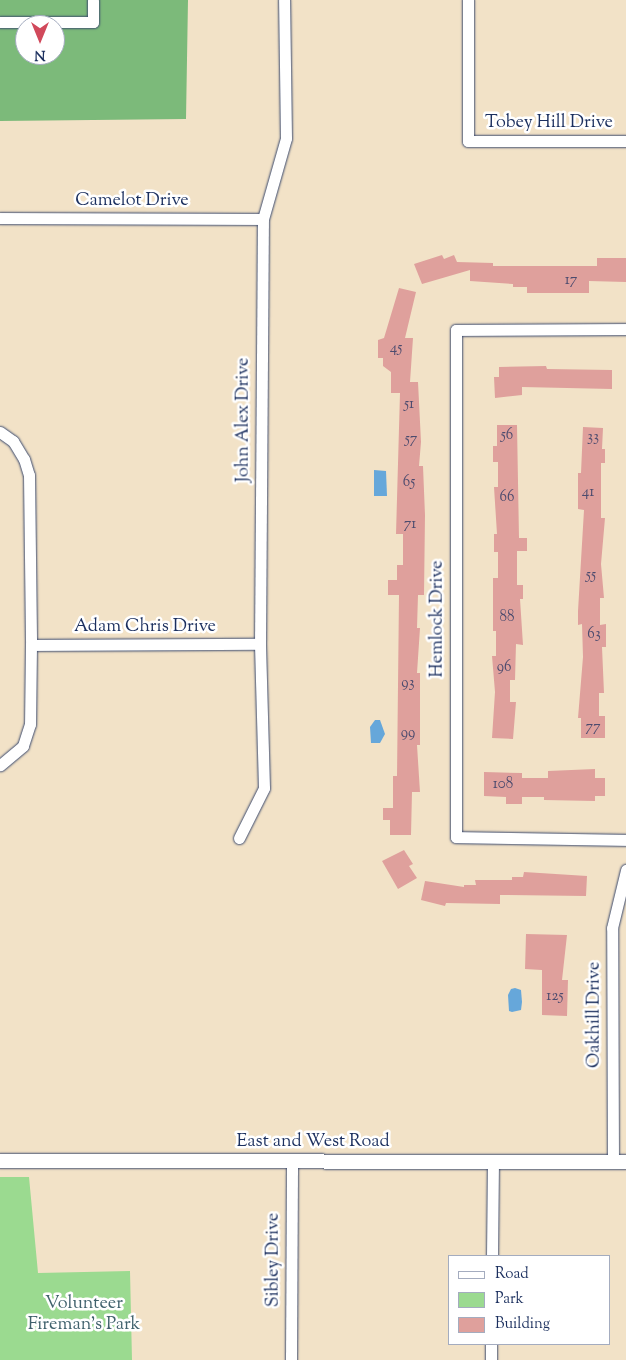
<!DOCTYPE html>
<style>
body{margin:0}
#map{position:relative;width:626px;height:1360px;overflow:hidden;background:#f2e2c7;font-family:"Sorts Mill Goudy",serif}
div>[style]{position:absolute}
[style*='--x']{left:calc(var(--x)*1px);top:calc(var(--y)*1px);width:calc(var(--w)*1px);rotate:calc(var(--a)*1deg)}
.green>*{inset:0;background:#9bda90}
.forest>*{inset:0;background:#7cba7a}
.water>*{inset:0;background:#66a7da}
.building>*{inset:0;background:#dfa09c}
.roads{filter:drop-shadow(0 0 1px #3b4a6e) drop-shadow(0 0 1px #3b4a6e)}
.minor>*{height:11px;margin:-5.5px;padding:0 5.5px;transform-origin:5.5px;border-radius:5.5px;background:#fff}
.tertiary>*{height:14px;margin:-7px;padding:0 7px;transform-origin:7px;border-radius:7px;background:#fff}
span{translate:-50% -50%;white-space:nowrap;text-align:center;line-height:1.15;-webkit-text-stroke:5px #fff;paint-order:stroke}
.number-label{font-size:15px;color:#4c4b6e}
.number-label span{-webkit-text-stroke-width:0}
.street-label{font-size:18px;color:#1b2f5e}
.park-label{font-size:18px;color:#41626d}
.legend{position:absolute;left:448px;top:1255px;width:162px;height:90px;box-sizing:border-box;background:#fff;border:1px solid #a4acbf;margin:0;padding:6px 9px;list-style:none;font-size:15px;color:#1b2f5e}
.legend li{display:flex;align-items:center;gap:10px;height:25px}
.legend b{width:25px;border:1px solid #a4acbf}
.north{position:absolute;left:15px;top:15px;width:50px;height:50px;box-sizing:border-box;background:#fff;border:1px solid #a4acbf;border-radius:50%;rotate:180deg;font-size:14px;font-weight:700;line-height:20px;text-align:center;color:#1b2f5e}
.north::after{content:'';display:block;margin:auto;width:18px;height:22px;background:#d1495b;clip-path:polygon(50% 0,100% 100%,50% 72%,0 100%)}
</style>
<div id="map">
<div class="green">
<i style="clip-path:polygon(0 1177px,29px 1177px,38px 1273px,130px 1271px,132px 1360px,0 1360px)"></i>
</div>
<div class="forest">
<i style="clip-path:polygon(evenodd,0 0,188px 0,186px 119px,0 121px,0 0,25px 25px,55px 25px,55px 55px,25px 55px,25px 25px)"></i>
</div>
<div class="water">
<i style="clip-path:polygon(374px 470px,386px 471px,387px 496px,374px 496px)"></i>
<i style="clip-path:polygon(375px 720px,380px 720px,385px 734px,380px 743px,371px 743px,370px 727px)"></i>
<i style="clip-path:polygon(515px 988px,521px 990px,522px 1002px,521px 1010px,512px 1012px,509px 1011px,508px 995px,511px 989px)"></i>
</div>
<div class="building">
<i style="clip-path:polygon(442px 255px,444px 259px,454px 255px,457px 262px,493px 263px,493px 266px,597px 266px,597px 258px,626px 258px,626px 282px,589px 281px,589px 293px,527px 293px,527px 287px,513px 287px,513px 284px,470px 281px,470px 270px,422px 284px,414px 264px)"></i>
<i style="clip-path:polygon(399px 288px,416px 292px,405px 338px,413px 338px,410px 382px,418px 382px,421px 442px,419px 466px,423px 466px,425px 515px,424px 595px,418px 595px,417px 628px,420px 628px,417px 673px,420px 673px,420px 745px,417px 745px,420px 792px,412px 792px,411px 835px,390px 835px,390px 820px,383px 820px,383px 808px,393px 808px,393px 776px,397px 776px,399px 595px,388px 595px,388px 580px,397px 580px,397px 565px,403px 565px,403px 534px,396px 534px,400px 393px,391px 393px,391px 372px,383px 366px,383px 358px,378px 358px,378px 340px,384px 338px)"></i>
<i style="clip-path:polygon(546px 366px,547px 369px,612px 370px,612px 389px,522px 387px,522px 395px,495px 398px,494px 377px,499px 377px,499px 367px)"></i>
<i style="clip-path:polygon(497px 425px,517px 425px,519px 538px,527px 538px,527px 551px,517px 551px,517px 585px,523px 585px,523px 599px,520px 599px,523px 645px,516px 644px,515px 680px,510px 680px,510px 702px,516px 702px,513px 739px,492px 738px,495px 692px,492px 656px,496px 656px,496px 631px,493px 631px,493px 578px,498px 578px,498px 552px,494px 552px,494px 534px,497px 534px,494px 487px,498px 487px,498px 462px,493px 462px,493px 446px,497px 446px)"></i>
<i style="clip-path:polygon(583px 427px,603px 428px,602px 449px,605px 449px,605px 463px,601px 463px,601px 518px,605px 518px,601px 564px,604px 598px,600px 598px,600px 625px,606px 624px,606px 647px,602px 647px,604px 693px,599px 693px,599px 716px,605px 716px,605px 738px,581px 738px,581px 718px,578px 718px,583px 657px,582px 624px,578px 625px,578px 611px,584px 510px,578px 509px,578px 473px,581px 473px)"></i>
<i style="clip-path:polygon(595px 769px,595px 778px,605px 778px,605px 796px,595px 796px,595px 801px,544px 800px,544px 797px,522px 797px,522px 804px,506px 804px,506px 797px,484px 796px,484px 772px,522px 773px,522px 778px,548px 778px,548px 771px)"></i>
<i style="clip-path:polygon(404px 850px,413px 864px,409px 866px,417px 878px,398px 889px,382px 861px)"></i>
<i style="clip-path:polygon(524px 872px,587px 876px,586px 896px,500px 895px,500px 904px,446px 903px,445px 906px,421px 900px,425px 881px,464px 887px,464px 885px,476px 885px,475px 880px,512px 880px,512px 877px,523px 877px)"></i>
<i style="clip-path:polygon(526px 934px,567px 935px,562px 980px,568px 980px,567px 1016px,542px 1015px,542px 970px,525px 969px)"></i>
</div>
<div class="roads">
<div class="minor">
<i style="--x:468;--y:0;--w:141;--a:90"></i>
<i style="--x:468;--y:141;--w:158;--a:0"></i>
<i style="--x:0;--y:22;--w:93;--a:0"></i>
<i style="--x:93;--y:22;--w:22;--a:-90"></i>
<i style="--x:0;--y:218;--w:263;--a:0.2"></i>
<i style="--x:626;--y:329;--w:170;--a:179.7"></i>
<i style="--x:456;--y:330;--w:507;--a:90"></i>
<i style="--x:456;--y:837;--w:170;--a:1"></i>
<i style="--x:0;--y:432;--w:16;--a:35"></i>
<i style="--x:13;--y:441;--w:21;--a:59"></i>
<i style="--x:24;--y:459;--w:17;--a:73"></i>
<i style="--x:29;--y:475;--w:170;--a:89.3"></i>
<i style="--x:31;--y:645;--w:79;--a:90.7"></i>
<i style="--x:30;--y:724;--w:23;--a:108"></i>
<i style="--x:23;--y:746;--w:30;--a:140"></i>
<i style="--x:31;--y:645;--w:229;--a:-0.3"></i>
<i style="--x:239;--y:838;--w:56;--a:-63.4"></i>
<i style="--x:264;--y:788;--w:144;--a:-91.6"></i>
<i style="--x:260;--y:644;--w:425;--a:-89.6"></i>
<i style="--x:263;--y:219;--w:84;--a:-74.1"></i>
<i style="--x:286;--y:138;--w:138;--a:-90.8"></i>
<i style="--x:613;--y:1162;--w:234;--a:-90.2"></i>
<i style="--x:612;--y:928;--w:60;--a:-76.4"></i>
<i style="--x:492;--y:1256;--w:94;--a:-89.4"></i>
<i style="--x:291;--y:1360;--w:199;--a:-89.7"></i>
<i style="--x:491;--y:1360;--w:16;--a:-90"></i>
</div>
<div class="tertiary">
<i style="--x:0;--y:1161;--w:626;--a:0.09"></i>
</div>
</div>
<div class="number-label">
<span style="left:571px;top:281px">17</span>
<span style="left:396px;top:349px">45</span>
<span style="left:409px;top:405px">51</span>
<span style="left:507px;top:436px">56</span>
<span style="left:593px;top:438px">33</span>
<span style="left:411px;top:440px">57</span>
<span style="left:409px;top:483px">65</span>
<span style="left:588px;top:493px">41</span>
<span style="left:507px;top:498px">66</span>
<span style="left:410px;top:525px">71</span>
<span style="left:591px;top:576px">55</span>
<span style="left:507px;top:618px">88</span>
<span style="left:594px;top:635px">63</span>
<span style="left:504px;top:668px">96</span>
<span style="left:408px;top:684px">93</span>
<span style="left:593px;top:728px">77</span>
<span style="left:408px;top:734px">99</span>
<span style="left:503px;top:785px">108</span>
<span style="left:555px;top:997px">125</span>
</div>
<div class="street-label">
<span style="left:549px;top:123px">Tobey Hill Drive</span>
<span style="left:132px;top:201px">Camelot Drive</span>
<span style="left:244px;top:420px;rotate:-90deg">John Alex Drive</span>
<span style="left:438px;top:619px;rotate:-90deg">Hemlock Drive</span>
<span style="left:145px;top:627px">Adam Chris Drive</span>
<span style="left:595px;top:1015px;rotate:-90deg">Oakhill Drive</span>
<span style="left:313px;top:1142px">East and West Road</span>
<span style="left:274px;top:1260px;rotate:-90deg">Sibley Drive</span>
</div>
<div class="park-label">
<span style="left:84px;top:1315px">Volunteer<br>Fireman's Park</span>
</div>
<ul class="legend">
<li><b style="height:6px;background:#fff"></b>Road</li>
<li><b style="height:14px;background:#9bda90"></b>Park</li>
<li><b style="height:14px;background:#dfa09c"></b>Building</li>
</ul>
<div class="north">N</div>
</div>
